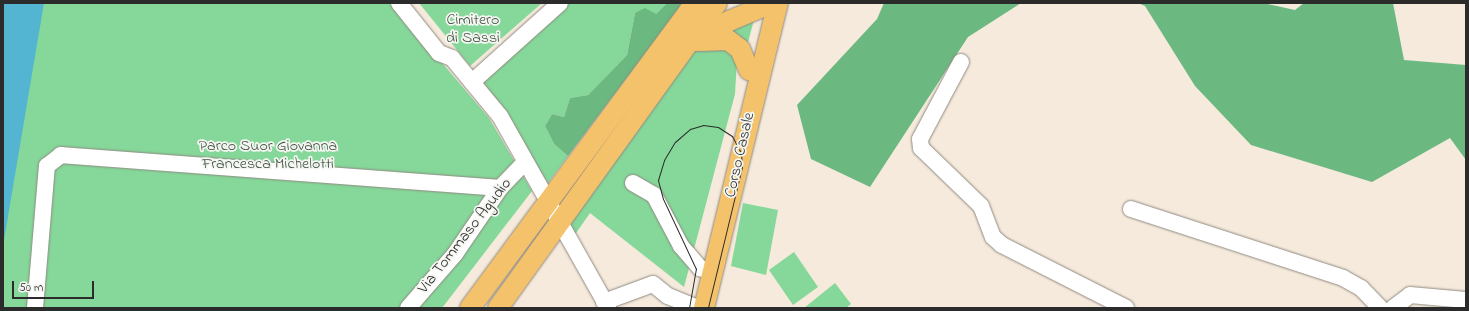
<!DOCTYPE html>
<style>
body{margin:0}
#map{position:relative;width:1469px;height:311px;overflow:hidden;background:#f5eadb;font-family:"Indie Flower",sans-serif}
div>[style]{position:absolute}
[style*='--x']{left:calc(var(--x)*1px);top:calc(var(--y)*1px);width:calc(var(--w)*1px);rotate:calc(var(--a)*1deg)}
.green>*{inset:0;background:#85d899}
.forest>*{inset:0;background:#6cb881}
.water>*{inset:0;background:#53b5d1}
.roads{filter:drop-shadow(0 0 1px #908a83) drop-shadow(0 0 1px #908a83)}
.minor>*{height:16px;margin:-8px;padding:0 8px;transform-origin:8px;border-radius:8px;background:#fff}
.major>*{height:20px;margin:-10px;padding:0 10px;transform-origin:10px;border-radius:10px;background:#f3c26a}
.tram>*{height:1px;margin:-0.5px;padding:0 0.5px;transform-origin:0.5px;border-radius:0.5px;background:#2b2b2b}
span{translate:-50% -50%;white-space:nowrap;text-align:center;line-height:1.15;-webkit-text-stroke:3.5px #f6f6f2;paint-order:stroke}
.park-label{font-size:16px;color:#425646}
.street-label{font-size:16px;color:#2b2b2b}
.frame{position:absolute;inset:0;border:4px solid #2b2b2b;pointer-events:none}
.scale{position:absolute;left:12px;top:281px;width:82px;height:18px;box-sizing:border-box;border:2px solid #2b2b2b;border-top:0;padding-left:5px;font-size:12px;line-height:14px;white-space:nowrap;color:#2b2b2b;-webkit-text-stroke:3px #f6f6f2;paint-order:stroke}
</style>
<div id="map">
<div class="green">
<i style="clip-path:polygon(29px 3px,391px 3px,489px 118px,532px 191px,442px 308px,3px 308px,3px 148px)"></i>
<i style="clip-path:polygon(419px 3px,542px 3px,470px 66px)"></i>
<i style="clip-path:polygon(564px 3px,667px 3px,656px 14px,635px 13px,627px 55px,588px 95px,570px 98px,564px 117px,552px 114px,545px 126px,554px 144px,568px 156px,548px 183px,481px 79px)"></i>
<i style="clip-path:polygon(755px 16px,746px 50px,725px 32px)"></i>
<i style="clip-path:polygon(715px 41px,737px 60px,735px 94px,684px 287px,590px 213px,574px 236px,569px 224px,696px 49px)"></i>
<i style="clip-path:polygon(743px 203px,778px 210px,766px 275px,731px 266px)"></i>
<i style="clip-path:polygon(794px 252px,818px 287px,793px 305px,769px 270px)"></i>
<i style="clip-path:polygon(835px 283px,851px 304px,846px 308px,804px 308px)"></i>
</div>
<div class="forest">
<i style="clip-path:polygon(667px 3px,683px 3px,568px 156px,554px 144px,545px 126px,552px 114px,564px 117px,570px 98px,588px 95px,627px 55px,635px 13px,645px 8px,656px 14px)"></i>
<i style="clip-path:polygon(884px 3px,1021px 3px,968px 37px,870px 187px,811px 159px,797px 105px,877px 19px)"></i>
<i style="clip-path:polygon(1138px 3px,1263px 3px,1295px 10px,1304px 3px,1393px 3px,1404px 60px,1466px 65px,1466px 160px,1450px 138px,1372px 182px,1251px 145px,1195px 86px,1145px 6px)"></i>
</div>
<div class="water">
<i style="clip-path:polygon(3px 3px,44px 3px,3px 246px)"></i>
</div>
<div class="roads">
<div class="minor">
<i style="--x:399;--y:3;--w:64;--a:51.3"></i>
<i style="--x:439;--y:53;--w:14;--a:21"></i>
<i style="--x:452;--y:58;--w:75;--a:50.4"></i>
<i style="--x:500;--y:116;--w:220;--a:60.6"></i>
<i style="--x:961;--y:62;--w:87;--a:118"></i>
<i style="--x:920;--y:139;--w:9;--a:84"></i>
<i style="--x:921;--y:148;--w:83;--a:44"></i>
<i style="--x:981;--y:206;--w:33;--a:69"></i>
<i style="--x:993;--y:237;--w:12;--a:42"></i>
<i style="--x:1002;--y:245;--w:139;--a:26.9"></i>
<i style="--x:472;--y:82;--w:118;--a:-41.9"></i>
<i style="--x:633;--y:183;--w:24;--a:30"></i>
<i style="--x:654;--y:195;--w:58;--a:62.1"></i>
<i style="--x:681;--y:246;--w:30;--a:49"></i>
<i style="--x:1131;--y:209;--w:223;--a:18"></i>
<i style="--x:1343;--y:278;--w:21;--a:29"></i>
<i style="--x:1361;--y:288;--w:28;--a:46"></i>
<i style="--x:604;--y:302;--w:52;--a:-20.2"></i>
<i style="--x:653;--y:284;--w:19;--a:39"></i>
<i style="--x:668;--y:296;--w:27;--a:22"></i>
<i style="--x:35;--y:308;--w:143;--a:-85.2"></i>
<i style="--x:47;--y:166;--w:18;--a:-38"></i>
<i style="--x:61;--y:155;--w:440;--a:4.3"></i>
<i style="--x:408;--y:308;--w:72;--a:-49"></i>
<i style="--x:455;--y:254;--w:80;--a:-55.7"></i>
<i style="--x:500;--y:188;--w:36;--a:-46"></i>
<i style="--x:1393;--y:308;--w:21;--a:-37"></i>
<i style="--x:1410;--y:295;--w:56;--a:5.1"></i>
</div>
<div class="major">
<i style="--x:696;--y:41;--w:39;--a:-31"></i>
<i style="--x:729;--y:21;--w:47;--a:-22.7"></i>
<i style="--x:700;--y:41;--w:28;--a:-2"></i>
<i style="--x:728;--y:40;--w:15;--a:37"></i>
<i style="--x:740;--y:49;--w:23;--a:67"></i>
<i style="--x:470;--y:308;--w:379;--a:-53.6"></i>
<i style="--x:498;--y:308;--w:375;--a:-54.3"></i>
<i style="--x:704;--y:308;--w:314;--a:-76.4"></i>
</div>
</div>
<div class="tram">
<i style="--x:689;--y:308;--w:40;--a:-80"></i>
<i style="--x:696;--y:269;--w:77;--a:-115.2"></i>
<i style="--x:663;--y:199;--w:20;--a:-105"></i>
<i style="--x:658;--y:180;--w:21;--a:-73"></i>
<i style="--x:664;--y:160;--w:21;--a:-59"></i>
<i style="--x:675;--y:142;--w:20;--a:-41"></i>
<i style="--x:690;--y:129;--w:14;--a:-17"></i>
<i style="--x:703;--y:125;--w:15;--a:8"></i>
<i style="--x:718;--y:127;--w:17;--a:33"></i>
<i style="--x:732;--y:136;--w:19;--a:62"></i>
<i style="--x:741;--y:153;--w:14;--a:86"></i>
<i style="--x:742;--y:167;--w:145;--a:103.6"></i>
</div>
<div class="park-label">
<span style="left:473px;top:29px">Cimitero<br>di Sassi</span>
<span style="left:268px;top:155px">Parco Suor Giovanna<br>Francesca Michelotti</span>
</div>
<div class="street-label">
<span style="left:740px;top:155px;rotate:-77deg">Corso Casale</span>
<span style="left:465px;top:236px;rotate:-52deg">Via Tommaso Agudio</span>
</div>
<div class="frame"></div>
<div class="scale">50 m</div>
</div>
